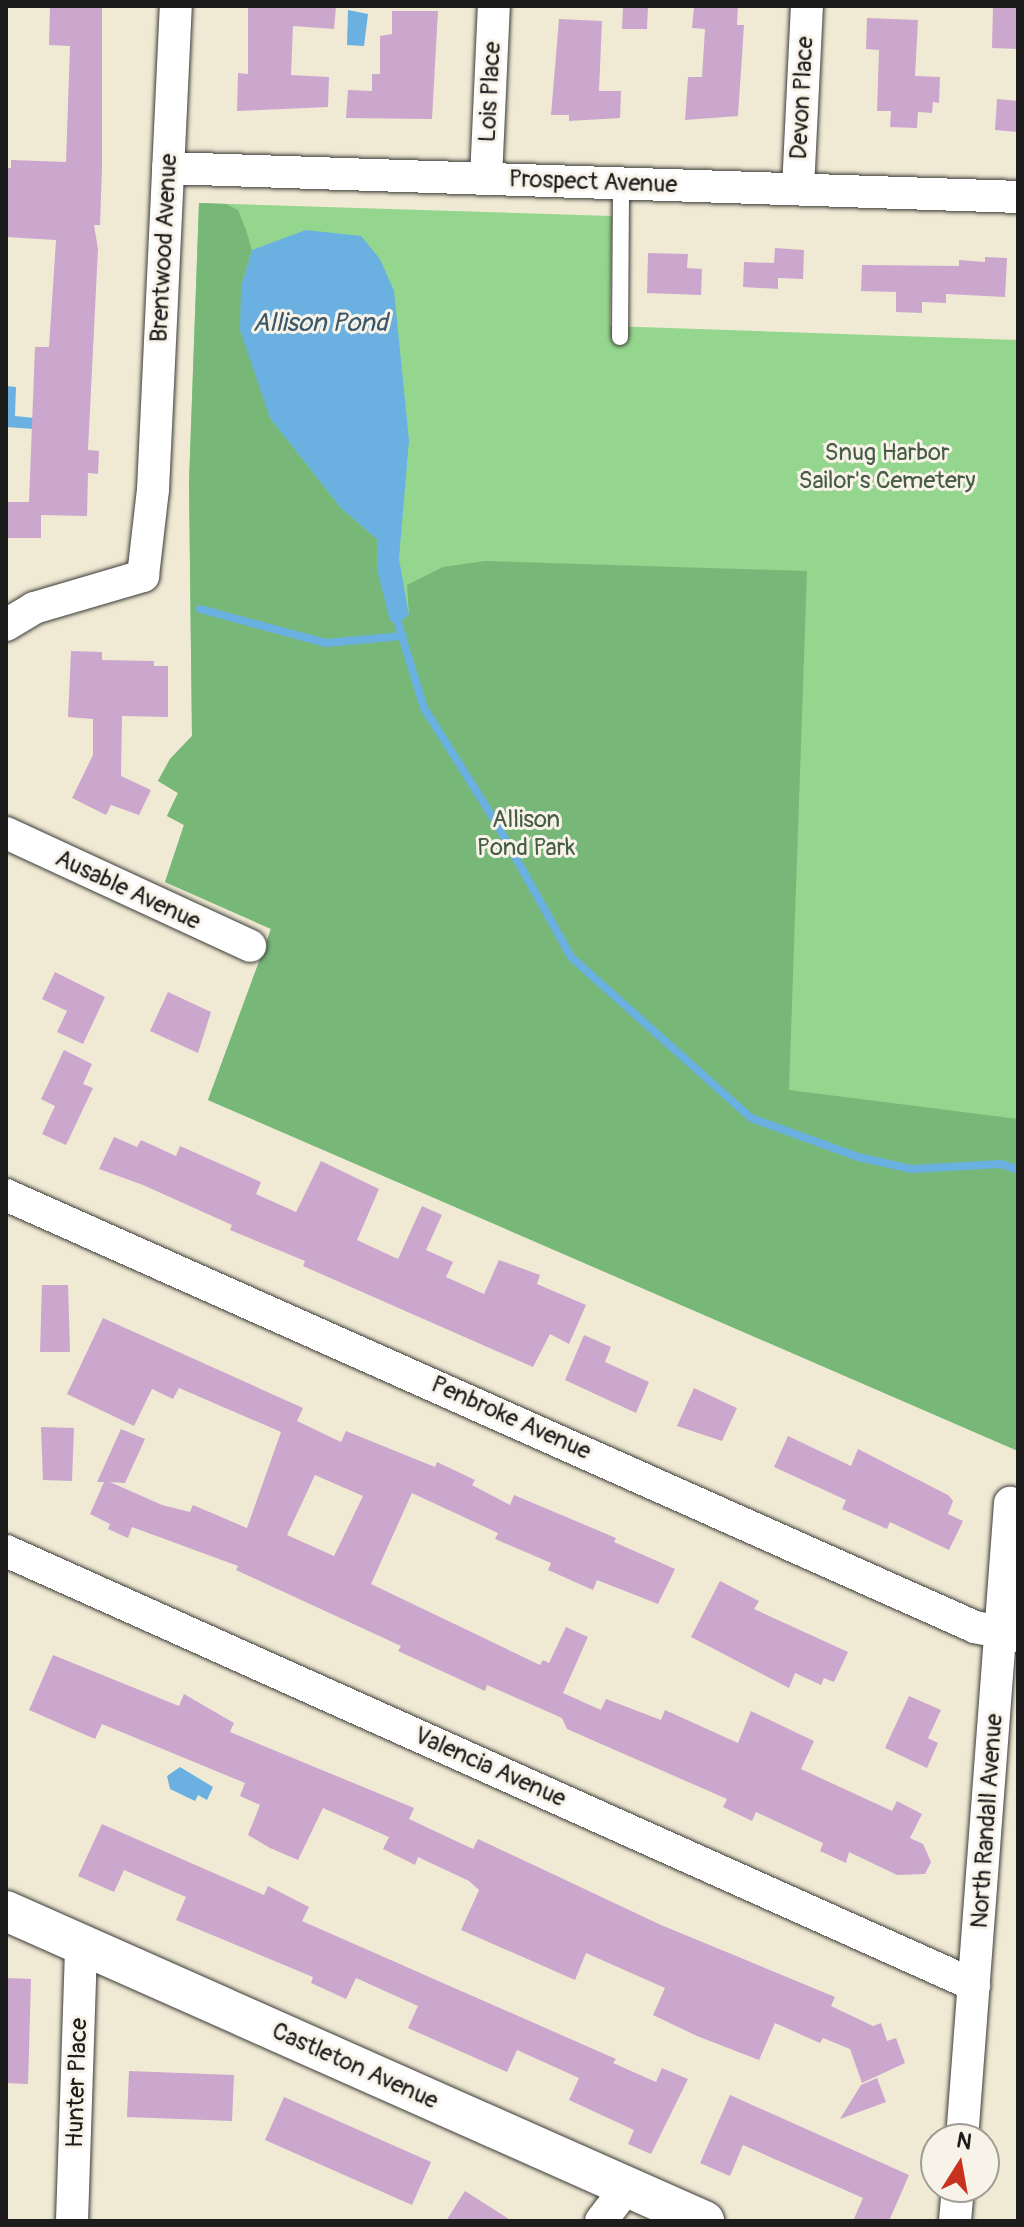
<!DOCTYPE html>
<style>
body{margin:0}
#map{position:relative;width:1024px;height:2227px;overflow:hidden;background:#f0ead4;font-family:Pangolin,sans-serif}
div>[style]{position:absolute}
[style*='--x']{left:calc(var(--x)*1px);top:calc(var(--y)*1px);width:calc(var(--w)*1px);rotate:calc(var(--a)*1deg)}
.green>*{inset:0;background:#94d68d}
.forest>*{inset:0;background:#77b778}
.water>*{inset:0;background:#6ab1e1}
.stream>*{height:8px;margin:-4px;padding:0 4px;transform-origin:4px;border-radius:4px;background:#6ab1e1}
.building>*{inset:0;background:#cba7ce}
.roads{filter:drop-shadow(0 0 2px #3c3b38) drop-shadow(0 0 2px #3c3b38)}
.service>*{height:16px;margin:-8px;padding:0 8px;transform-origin:8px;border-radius:8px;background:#fff}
.minor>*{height:32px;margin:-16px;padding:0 16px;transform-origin:16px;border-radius:16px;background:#fff}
.tertiary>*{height:40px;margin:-20px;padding:0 20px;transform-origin:20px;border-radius:20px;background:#fff}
span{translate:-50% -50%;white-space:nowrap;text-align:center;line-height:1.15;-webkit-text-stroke:6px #f7f3e8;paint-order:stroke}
.street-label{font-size:24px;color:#1c1c1c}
.park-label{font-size:24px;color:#465d44}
.water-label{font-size:26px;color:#3b586b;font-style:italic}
.frame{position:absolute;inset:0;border:8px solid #1c1c1c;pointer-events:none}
.north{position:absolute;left:920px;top:2123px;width:80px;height:80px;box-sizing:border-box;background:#f7f3e8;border:2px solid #9f9d96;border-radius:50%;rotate:11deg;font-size:22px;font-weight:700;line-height:32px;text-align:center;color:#1c1c1c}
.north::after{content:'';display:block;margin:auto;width:28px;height:36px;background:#c8321e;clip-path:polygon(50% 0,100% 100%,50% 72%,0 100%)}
</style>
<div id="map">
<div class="green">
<i style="clip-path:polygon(199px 203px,612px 216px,610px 326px,1018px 340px,1018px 1451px,208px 1100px,271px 929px,165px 882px,184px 825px,167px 816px,178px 793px,158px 781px,170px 759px,192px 736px,189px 483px)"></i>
</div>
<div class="forest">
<i style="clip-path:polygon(199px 203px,226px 204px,238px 210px,246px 230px,252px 250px,241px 287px,270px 418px,341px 508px,378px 540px,377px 569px,409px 615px,407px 585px,443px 567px,485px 561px,807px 571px,789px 1090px,1018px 1119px,1018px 1451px,208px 1100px,271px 929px,165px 882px,184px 825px,167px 816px,178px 793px,158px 781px,170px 759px,192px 736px,189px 483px)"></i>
</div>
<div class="water">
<i style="clip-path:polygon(348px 10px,368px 14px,364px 46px,347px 45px)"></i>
<i style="clip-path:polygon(306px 230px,361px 236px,380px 259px,394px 291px,409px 440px,399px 559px,409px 615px,398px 623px,390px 621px,377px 569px,378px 540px,341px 508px,270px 418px,240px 330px,241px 287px,252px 250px)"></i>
<i style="clip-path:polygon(6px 386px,16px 387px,15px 416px,35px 418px,34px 429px,6px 427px)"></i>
<i style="clip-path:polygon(180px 1767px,213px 1787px,207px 1800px,198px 1795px,195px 1801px,170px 1789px,167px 1776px)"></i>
</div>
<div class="stream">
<i style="--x:200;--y:609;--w:131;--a:15.1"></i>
<i style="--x:326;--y:643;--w:77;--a:-5.2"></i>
<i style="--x:398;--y:623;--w:89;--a:73"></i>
<i style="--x:424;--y:708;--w:131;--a:57.8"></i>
<i style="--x:494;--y:819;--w:158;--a:60.8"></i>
<i style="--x:571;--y:957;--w:241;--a:41.8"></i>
<i style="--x:751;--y:1118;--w:114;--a:20"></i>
<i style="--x:858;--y:1157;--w:54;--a:12.8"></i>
<i style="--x:911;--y:1169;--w:90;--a:-3.2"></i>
<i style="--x:1001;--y:1164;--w:18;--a:19"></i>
</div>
<div class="building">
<i style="clip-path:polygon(50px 6px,102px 8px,102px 169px,100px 225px,94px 225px,98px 249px,88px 450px,99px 451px,98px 474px,88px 473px,87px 516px,41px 515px,41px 538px,6px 538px,6px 502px,29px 502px,35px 347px,49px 347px,56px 240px,6px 237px,6px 168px,11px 168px,11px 160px,66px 162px,70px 46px,49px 45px)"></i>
<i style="clip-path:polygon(248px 6px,336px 6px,334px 29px,293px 26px,291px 75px,329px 77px,328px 107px,237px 111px,238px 73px,248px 74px)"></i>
<i style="clip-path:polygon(623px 6px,648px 6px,647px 29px,622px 29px)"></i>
<i style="clip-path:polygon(738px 6px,737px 25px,744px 25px,738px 116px,685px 120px,688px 77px,702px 77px,705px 29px,692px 28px,694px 7px)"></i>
<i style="clip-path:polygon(993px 6px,1018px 6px,1018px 49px,992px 48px)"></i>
<i style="clip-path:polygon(392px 11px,438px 11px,432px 119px,346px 118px,348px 90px,372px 91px,372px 74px,380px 74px,380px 36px,392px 34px)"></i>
<i style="clip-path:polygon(867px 18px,918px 20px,915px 76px,940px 77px,939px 103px,933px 102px,932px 113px,918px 112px,917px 128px,890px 127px,891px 111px,877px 111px,879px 50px,866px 49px)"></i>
<i style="clip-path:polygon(559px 19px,602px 21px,599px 91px,621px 91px,620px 118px,569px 121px,569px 115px,551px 115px)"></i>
<i style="clip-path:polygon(997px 99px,1018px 101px,1018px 132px,995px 130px)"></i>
<i style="clip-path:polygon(775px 248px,804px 250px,803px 279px,778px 278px,778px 289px,743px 287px,744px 262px,774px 263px)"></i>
<i style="clip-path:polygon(648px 253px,688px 254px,687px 268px,702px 269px,701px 295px,647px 293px)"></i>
<i style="clip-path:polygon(985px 257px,1007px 258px,1005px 297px,946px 294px,946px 303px,922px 302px,922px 313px,896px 312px,896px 292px,861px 291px,862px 265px,959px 266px,959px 260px,985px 262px)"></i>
<i style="clip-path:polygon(71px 651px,102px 652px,102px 660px,154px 661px,154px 666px,168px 666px,168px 717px,122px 716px,121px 776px,151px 790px,139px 815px,111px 805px,106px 815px,72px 798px,93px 755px,93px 719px,68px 717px)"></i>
<i style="clip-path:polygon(55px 972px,105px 997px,83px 1044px,57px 1032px,67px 1011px,42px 999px)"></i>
<i style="clip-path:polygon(168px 992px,211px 1012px,198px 1053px,150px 1031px)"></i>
<i style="clip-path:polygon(64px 1050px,92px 1064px,83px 1084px,93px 1088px,66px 1145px,42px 1134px,55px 1106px,41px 1099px)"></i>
<i style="clip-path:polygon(114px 1137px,137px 1147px,141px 1140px,176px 1156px,180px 1146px,261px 1182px,256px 1194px,296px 1212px,321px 1161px,379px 1189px,357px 1240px,398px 1259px,422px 1206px,442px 1215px,426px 1250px,453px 1262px,446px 1277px,484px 1294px,499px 1260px,540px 1275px,537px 1284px,586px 1305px,569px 1344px,550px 1334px,533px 1367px,303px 1266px,305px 1261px,230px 1230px,232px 1225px,143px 1185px,99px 1169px)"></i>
<i style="clip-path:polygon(42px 1285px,68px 1285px,70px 1352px,40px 1352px)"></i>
<i style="clip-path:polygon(evenodd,103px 1318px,303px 1408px,297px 1421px,341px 1442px,346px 1431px,435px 1467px,437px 1462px,475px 1480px,472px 1485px,510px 1505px,514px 1495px,616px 1538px,614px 1542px,675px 1569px,658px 1604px,597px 1580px,593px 1590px,548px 1570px,551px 1563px,495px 1539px,498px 1533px,412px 1493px,371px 1584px,540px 1665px,543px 1660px,549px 1663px,566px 1627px,588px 1637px,563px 1693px,601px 1710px,606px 1699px,661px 1720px,665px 1710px,738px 1743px,751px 1711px,814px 1741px,801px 1769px,892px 1811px,897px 1801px,922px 1814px,910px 1838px,923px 1844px,931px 1862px,925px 1874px,897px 1875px,849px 1852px,846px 1863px,820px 1851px,823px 1843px,756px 1812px,752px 1821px,723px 1807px,727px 1799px,567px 1729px,562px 1718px,487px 1685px,485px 1691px,398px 1651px,401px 1646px,236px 1570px,238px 1566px,132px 1527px,128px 1538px,108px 1529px,110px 1524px,90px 1514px,104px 1482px,97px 1482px,121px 1429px,145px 1439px,125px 1483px,110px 1482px,162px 1505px,190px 1512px,193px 1505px,247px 1528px,281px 1432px,179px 1388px,173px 1399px,152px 1389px,134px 1426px,67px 1394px,103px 1318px,315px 1475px,363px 1496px,334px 1556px,287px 1535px,315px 1475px)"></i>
<i style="clip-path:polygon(584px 1335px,611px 1347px,605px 1362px,649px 1382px,636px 1413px,565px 1380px)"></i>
<i style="clip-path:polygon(694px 1388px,737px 1408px,722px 1441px,677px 1426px)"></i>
<i style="clip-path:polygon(41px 1427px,74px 1428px,72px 1481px,43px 1480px)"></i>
<i style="clip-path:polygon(788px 1436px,851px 1466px,858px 1449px,948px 1495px,953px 1501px,948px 1514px,963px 1521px,949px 1550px,890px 1522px,887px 1529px,842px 1509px,846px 1500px,774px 1467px)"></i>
<i style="clip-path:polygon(720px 1581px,759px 1601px,754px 1609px,848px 1652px,834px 1682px,824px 1678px,821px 1685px,795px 1673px,789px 1688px,691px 1637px)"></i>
<i style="clip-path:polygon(53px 1655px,179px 1706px,184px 1694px,234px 1723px,230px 1732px,414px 1808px,409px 1819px,473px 1849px,478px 1839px,661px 1925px,835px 1997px,831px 2006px,873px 2026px,881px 2023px,887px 2041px,896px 2038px,905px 2063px,862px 2083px,850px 2049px,823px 2038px,820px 2043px,775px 2023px,759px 2060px,697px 2036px,653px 2015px,665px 1988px,586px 1953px,575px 1980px,461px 1930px,479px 1890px,469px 1881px,418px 1857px,415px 1865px,383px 1849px,389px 1837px,323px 1808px,298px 1860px,270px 1848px,248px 1835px,260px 1805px,240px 1796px,245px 1783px,102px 1724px,95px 1739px,29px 1710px)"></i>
<i style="clip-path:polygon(909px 1696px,941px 1710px,928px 1738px,938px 1743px,927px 1768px,885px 1748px)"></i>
<i style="clip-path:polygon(102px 1824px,264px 1895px,268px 1886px,309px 1907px,302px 1921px,616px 2059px,613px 2063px,656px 2082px,662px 2068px,688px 2079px,651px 2154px,628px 2144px,634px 2130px,569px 2100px,579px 2078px,517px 2050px,507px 2072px,408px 2028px,418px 2006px,356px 1978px,346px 1999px,311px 1983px,313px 1977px,176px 1920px,186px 1897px,124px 1870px,114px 1892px,78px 1876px)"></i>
<i style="clip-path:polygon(6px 1978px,31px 1979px,28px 2084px,6px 2083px)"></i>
<i style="clip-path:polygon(129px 2071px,234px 2075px,232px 2121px,127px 2117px)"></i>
<i style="clip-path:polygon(877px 2078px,886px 2102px,840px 2119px,861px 2085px)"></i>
<i style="clip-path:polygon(730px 2095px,909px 2175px,889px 2221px,853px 2221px,863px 2198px,743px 2145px,730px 2176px,700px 2163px)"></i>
<i style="clip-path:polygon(284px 2097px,431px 2162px,412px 2205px,265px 2140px)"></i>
<i style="clip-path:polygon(465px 2191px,512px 2221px,446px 2221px)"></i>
</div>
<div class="roads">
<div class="service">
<i style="--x:620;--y:337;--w:154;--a:-89.6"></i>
</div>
<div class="minor">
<i style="--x:168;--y:168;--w:850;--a:1.95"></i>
<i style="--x:486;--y:179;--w:173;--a:-87.4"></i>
<i style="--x:798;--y:189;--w:183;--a:-87.2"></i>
<i style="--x:6;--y:625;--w:33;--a:-31"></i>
<i style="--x:34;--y:608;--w:114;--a:-16.4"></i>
<i style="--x:143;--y:576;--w:87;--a:-83.4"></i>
<i style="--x:153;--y:490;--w:485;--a:-87.3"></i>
<i style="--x:6;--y:833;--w:269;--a:24.8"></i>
<i style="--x:6;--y:1195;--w:1061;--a:24.03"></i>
<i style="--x:975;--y:1627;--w:44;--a:11.8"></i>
<i style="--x:6;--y:1551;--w:1061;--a:24.15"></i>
<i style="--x:962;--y:2139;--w:638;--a:-85.68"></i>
<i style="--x:72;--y:2221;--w:276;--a:-88.1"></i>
<i style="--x:601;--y:2221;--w:43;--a:-52.6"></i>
<i style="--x:955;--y:2221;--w:34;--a:-85"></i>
</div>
<div class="tertiary">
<i style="--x:6;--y:1911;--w:764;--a:23.95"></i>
</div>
</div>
<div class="street-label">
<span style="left:490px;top:92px;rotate:-87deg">Lois Place</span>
<span style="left:802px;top:98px;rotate:-87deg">Devon Place</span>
<span style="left:593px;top:182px;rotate:2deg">Prospect Avenue</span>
<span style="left:164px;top:248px;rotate:-87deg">Brentwood Avenue</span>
<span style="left:128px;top:890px;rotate:25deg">Ausable Avenue</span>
<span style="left:511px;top:1418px;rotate:24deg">Penbroke Avenue</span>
<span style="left:490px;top:1767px;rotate:24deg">Valencia Avenue</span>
<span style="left:987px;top:1821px;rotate:-86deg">North Randall Avenue</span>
<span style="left:355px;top:2066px;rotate:24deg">Castleton Avenue</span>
<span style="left:77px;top:2083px;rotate:-88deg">Hunter Place</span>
</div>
<div class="park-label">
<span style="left:887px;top:467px">Snug Harbor<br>Sailor's Cemetery</span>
<span style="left:526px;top:834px">Allison<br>Pond Park</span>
</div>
<div class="water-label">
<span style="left:320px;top:324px">Allison Pond</span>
</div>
<div class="frame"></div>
<div class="north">N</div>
</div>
